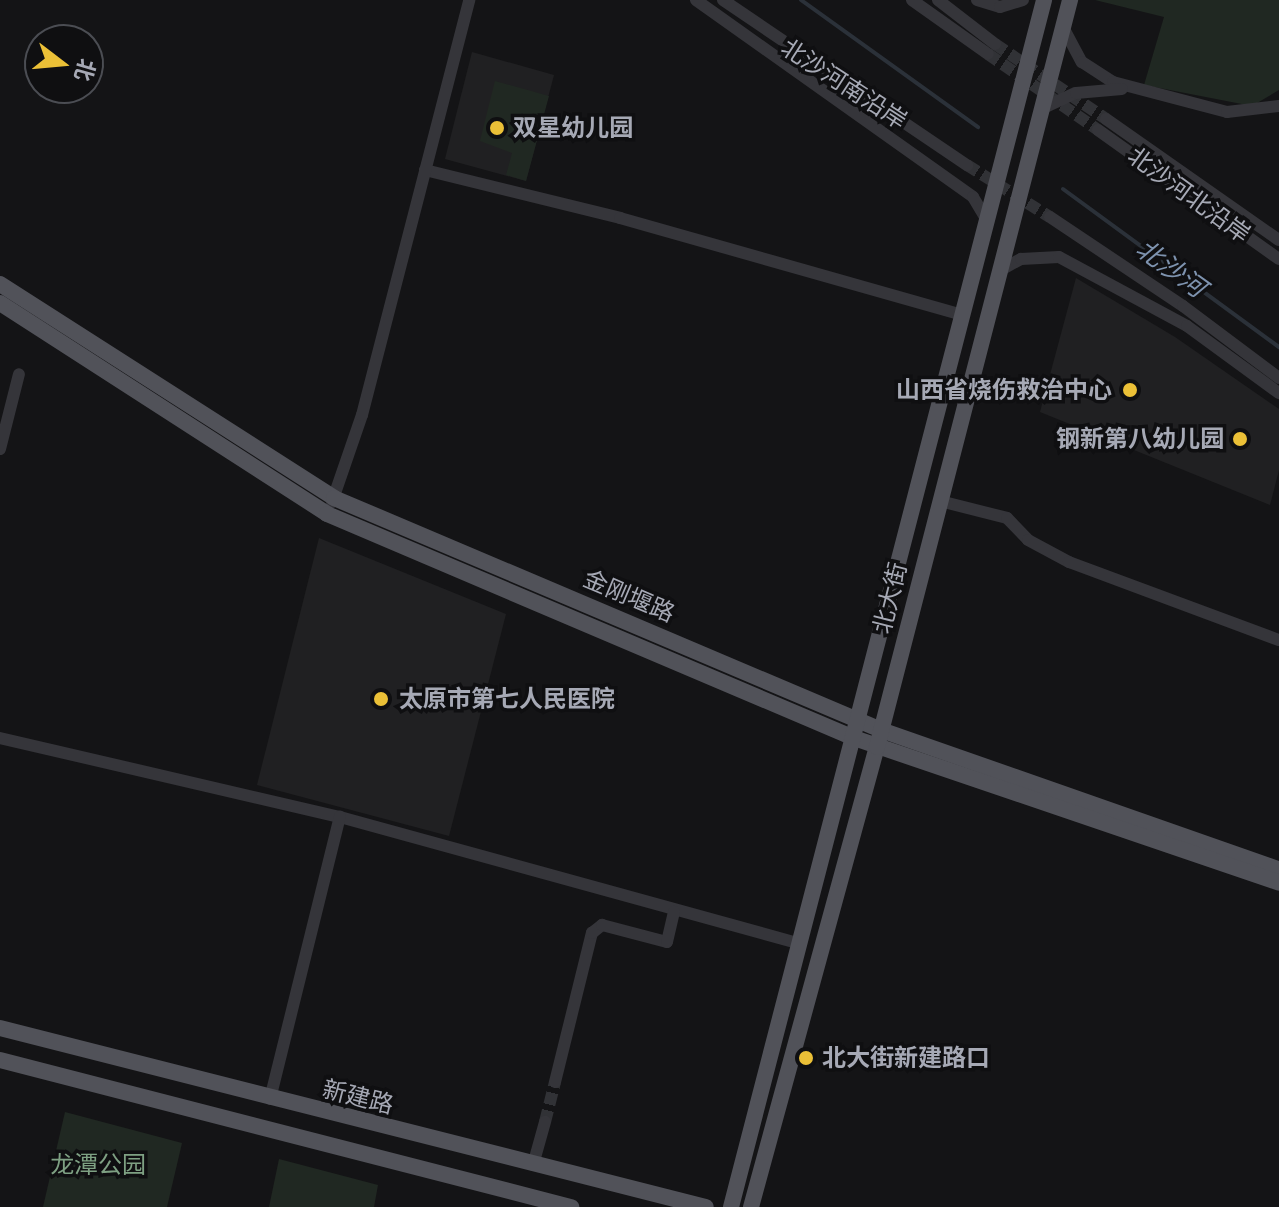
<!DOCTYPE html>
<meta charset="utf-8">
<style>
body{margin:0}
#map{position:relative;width:1279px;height:1207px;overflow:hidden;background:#141416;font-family:Quicksand,"Noto Sans SC",sans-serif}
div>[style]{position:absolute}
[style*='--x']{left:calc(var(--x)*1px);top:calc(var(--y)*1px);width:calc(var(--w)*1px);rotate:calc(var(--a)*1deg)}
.built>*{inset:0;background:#202022}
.green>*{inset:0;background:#202822}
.stream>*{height:4px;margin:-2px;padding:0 2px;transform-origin:2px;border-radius:2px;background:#2b3139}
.minor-tunnel>*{height:12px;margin-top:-6px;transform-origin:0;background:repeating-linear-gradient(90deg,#313236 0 12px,transparent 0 18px)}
.minor>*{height:12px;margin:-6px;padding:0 6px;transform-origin:6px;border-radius:6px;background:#35353a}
.major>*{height:16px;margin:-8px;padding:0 8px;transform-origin:8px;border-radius:8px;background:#515259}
.dots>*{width:22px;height:22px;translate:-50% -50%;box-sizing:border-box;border:4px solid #0f0f11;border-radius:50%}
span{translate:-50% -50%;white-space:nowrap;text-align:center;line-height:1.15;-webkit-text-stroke:7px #0f0f11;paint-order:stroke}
.street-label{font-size:24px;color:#a6a9b5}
.poi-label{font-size:24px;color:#a6a9b5;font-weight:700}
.left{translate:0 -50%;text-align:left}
.right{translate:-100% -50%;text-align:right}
.park-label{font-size:24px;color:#7ea083}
.water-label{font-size:26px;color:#7e93af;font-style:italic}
.north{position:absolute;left:24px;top:24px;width:80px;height:80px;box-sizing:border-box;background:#0f0f11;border:2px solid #4b4d53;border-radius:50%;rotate:106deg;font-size:22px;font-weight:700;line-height:32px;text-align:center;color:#a6a9b5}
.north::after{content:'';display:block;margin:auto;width:28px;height:36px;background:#ebc037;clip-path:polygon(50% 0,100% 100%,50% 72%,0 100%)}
</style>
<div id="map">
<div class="built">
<i style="clip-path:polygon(472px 52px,554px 75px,526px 181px,445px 159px)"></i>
<i style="clip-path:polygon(1076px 278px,1175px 337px,1279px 409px,1279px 470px,1270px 505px,1040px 412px)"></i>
<i style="clip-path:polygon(319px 538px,506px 614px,449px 836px,257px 785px)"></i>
</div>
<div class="green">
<i style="clip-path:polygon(1095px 0,1279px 0,1279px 90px,1252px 106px,1144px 85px,1164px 17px)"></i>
<i style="clip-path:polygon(495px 81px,549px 96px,526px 181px,506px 175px,512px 153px,480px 141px)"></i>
<i style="clip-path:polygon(65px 1112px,182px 1143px,167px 1207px,43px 1207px)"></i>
<i style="clip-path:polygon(279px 1159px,378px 1185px,374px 1207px,269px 1207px)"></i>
</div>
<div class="stream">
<i style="--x:801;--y:0;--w:218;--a:35.7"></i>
<i style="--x:1063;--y:189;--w:268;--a:36.2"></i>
</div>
<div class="minor-tunnel">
<i style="--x:995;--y:44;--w:134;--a:34"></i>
<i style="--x:988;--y:54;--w:134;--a:34.6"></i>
<i style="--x:967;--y:165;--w:98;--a:32.1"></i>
<i style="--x:545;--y:1122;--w:41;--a:-76"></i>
</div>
<div class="minor">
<i style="--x:696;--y:0;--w:340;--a:35.4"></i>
<i style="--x:973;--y:197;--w:26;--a:59"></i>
<i style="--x:723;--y:0;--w:295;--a:34.1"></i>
<i style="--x:912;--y:0;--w:93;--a:35.4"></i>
<i style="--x:938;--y:0;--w:72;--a:37.7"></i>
<i style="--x:977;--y:0;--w:24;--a:17"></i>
<i style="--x:1000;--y:7;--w:24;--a:-17"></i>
<i style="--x:1063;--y:27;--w:40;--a:62"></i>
<i style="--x:1082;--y:62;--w:37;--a:33"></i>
<i style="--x:1113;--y:82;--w:118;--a:14.7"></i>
<i style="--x:1227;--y:112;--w:52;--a:-6.6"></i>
<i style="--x:1041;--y:109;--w:38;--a:-25"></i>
<i style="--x:1076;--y:93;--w:46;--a:-5"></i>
<i style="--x:1106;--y:119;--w:211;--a:35"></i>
<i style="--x:1098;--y:130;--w:222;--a:35.5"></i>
<i style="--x:425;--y:170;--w:201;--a:13.8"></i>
<i style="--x:620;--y:218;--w:355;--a:15.8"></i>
<i style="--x:1050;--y:217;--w:160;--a:33.8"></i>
<i style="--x:1183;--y:306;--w:120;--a:36.9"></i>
<i style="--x:999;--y:271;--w:25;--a:-29"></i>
<i style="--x:1021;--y:259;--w:38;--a:-3"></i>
<i style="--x:1059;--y:257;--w:145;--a:28.3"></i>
<i style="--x:1187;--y:326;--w:114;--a:36.1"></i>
<i style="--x:0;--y:449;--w:77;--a:-75.8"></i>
<i style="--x:940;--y:501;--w:69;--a:14.2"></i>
<i style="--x:1007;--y:518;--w:30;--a:46"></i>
<i style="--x:1028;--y:540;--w:47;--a:28.2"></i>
<i style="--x:1069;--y:562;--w:224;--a:20.4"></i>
<i style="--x:332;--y:502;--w:92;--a:-71"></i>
<i style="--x:362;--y:415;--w:429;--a:-75.5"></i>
<i style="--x:0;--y:738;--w:349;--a:13.1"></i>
<i style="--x:340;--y:817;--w:477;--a:15.4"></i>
<i style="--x:555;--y:1082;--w:154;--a:-76.1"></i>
<i style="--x:592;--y:933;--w:13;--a:-39"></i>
<i style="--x:602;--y:925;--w:67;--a:14.7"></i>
<i style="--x:667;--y:942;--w:31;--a:-77"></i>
<i style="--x:270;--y:1099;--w:291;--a:-76.1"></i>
<i style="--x:533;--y:1165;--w:45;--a:-74.4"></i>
</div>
<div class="major">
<i style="--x:0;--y:284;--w:397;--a:32.6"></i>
<i style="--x:334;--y:498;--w:594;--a:22.98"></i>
<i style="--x:881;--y:730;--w:422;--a:19.3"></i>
<i style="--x:0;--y:303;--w:389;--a:32.8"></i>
<i style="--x:327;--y:514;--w:573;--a:23.03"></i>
<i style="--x:854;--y:738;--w:449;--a:18.8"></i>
<i style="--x:0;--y:1028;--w:728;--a:14.23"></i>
<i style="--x:0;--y:1060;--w:590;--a:14.44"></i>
<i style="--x:731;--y:1207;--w:1247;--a:-75.46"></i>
<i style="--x:751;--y:1207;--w:477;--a:-74.7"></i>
<i style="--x:877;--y:747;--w:772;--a:-75.51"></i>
</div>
<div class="dots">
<i style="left:497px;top:128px;background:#ebc037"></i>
<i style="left:1130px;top:390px;background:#ebc037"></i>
<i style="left:1240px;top:439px;background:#ebc037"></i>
<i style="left:381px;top:699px;background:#ebc037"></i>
<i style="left:806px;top:1058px;background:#ebc037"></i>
</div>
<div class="street-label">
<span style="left:844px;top:84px;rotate:33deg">北沙河南沿岸</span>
<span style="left:1189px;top:195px;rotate:36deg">北沙河北沿岸</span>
<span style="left:629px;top:596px;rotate:23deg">金刚堰路</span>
<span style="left:890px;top:598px;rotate:-76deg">北大街</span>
<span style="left:358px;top:1097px;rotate:14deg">新建路</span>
</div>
<div class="poi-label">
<span class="left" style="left:513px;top:128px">双星幼儿园</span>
<span class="right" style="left:1112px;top:390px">山西省烧伤救治中心</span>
<span class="right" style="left:1224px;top:439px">钢新第八幼儿园</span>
<span class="left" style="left:399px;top:699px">太原市第七人民医院</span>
<span class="left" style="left:822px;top:1058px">北大街新建路口</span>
</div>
<div class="park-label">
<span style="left:98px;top:1165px">龙潭公园</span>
</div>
<div class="water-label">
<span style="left:1171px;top:268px;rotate:36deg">北沙河</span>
</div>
<div class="north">北</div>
</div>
